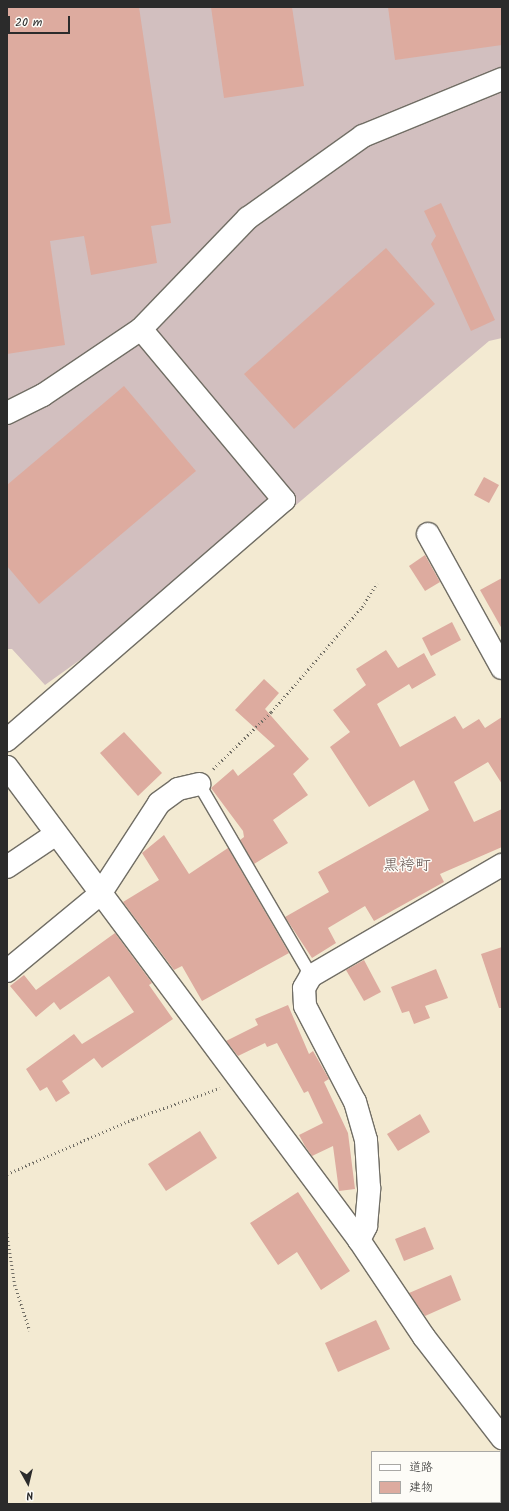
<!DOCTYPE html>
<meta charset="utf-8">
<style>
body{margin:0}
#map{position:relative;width:509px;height:1511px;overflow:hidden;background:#f3ead2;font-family:Kalam,"Klee One",sans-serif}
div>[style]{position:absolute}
.industrial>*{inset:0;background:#d2bfbf}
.building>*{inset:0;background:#ddab9f}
.path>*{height:2.5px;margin-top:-1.25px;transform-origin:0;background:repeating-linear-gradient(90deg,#716e65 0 1px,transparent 0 4px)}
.roads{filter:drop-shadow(1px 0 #716e65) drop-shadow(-1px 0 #716e65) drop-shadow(0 1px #716e65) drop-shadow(0 -1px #716e65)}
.lane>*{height:12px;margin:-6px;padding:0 6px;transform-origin:6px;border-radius:6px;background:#fff}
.street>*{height:22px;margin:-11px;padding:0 11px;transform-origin:11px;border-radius:11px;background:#fff}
.secondary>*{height:22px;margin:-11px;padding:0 11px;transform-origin:11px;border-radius:11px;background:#fff}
span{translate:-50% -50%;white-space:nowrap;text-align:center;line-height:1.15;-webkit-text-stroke:3px #fdfcf7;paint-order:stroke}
.quarter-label{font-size:16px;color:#695854}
.frame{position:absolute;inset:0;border:8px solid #2b2b2b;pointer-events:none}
.legend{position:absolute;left:371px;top:1451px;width:130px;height:52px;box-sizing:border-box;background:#fdfcf7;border:1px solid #a9a8a5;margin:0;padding:5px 7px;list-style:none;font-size:12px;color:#2b2b2b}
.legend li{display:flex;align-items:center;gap:8px;height:20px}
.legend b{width:20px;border:1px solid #a9a8a5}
.north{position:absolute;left:8px;top:1463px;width:40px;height:40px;-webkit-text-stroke:3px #fdfcf7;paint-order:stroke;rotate:172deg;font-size:11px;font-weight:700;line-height:16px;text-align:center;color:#2b2b2b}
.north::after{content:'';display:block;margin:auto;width:14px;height:18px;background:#2b2b2b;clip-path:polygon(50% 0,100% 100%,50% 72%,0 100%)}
.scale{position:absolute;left:8px;top:16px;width:62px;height:18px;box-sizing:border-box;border:2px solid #2b2b2b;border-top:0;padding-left:5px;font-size:12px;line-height:14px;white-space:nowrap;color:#2b2b2b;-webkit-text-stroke:3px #fdfcf7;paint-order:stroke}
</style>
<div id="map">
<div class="industrial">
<div style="clip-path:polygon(7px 7px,502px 7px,502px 338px,489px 341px,296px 505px,45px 685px,12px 649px,7px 649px)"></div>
</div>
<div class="building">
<div style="clip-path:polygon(7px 7px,139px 7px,171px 223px,151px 226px,157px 263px,91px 275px,84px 236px,50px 241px,65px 345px,7px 354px)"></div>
<div style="clip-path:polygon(211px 7px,292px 7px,304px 86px,224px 98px)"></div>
<div style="clip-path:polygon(388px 7px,502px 7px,502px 45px,395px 60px)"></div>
<div style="clip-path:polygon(441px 203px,495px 320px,471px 331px,431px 244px,436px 236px,424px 211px)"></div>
<div style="clip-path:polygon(386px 248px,435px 304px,294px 429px,244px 374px)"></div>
<div style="clip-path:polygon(124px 386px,196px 471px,39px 604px,7px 566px,7px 485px)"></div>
<div style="clip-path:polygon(484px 477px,499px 485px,489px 503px,474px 495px)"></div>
<div style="clip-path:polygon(425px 555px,440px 582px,425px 591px,409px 566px)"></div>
<div style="clip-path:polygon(502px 578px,502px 629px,480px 590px)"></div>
<div style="clip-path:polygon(452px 622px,461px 640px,431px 656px,422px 638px)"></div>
<div style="clip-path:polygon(386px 650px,398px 668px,424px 653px,436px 675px,412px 689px,409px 684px,377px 704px,400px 747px,455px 716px,463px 729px,479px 719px,485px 728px,502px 717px,502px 784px,488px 762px,454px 782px,474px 822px,502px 809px,502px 847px,440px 874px,444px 882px,374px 921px,365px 906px,328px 928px,336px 943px,312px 958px,285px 917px,329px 892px,318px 872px,429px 810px,414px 780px,369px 807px,330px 747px,350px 732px,333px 710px,366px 685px,356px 669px)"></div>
<div style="clip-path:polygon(264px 679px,279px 693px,265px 709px,309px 759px,293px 774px,308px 795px,273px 820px,288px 843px,254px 864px,240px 840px,244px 837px,243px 831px,211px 788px,233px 769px,238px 776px,275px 746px,235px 710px)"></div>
<div style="clip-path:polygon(124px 732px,162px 773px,138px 796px,100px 753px)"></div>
<div style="clip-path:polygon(164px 835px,189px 874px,228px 848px,289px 953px,202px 1001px,182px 966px,174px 970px,123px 902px,159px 880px,142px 853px)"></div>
<div style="clip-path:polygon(115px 933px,152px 983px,149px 985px,173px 1019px,102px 1068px,94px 1058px,62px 1081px,70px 1093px,56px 1102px,47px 1087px,40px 1091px,26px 1069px,74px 1034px,82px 1044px,134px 1012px,109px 976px,60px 1010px,54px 1002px,36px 1017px,10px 986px,24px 975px,36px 990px)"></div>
<div style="clip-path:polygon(502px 947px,502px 1008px,499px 1008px,481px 954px)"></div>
<div style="clip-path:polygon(364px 960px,381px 992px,364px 1001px,346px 970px)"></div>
<div style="clip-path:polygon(436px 969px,448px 998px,425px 1006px,430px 1018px,414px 1024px,409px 1011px,402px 1013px,391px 987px)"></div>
<div style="clip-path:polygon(288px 1005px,309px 1054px,313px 1051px,329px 1079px,324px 1082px,348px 1133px,355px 1189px,339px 1191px,333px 1146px,312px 1156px,305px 1146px,299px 1135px,323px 1123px,308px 1091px,304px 1093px,277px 1043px,267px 1047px,265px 1043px,238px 1056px,226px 1041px,258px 1025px,255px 1019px)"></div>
<div style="clip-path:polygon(420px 1114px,430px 1132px,398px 1151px,387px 1134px)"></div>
<div style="clip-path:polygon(200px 1131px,217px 1158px,166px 1191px,148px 1164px)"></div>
<div style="clip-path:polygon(298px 1192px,350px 1271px,321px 1290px,297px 1252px,278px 1265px,250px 1223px)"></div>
<div style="clip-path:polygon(425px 1227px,434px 1249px,404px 1261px,395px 1239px)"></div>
<div style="clip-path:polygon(451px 1275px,461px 1300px,425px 1316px,409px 1293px)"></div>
<div style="clip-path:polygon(376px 1320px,390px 1349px,338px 1372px,325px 1343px)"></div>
</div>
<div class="path">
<div style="left:213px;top:769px;width:81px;rotate:-44.5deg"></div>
<div style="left:271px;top:712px;width:139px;rotate:-49.1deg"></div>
<div style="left:362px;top:607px;width:28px;rotate:-58deg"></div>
<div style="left:7px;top:1174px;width:137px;rotate:-23.6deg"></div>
<div style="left:133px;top:1119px;width:92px;rotate:-19.6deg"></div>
<div style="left:7px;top:1233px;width:53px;rotate:81.3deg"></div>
<div style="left:15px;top:1285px;width:48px;rotate:71.9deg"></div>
</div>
<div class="roads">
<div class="lane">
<div style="left:199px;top:784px;width:222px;rotate:59.7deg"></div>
</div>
<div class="street">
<div style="left:141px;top:329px;width:154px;rotate:-46.1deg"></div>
<div style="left:248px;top:218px;width:141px;rotate:-35.5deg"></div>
<div style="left:363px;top:136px;width:150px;rotate:-22.3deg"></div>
<div style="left:7px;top:413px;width:40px;rotate:-26.6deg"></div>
<div style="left:43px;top:395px;width:118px;rotate:-34deg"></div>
<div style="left:141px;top:329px;width:223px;rotate:50.1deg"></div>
<div style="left:284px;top:500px;width:367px;rotate:139.1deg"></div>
<div style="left:428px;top:534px;width:153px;rotate:61.1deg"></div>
<div style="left:7px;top:767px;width:590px;rotate:53.34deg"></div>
<div style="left:359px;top:1240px;width:117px;rotate:56.2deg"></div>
<div style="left:424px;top:1337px;width:128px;rotate:52.3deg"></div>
<div style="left:7px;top:867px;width:59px;rotate:-34deg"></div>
<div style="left:7px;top:971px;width:121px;rotate:-39.6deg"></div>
<div style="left:100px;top:894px;width:108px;rotate:-57deg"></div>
<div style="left:159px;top:803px;width:24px;rotate:-36deg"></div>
<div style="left:178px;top:789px;width:22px;rotate:-13deg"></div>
<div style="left:500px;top:1485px;width:2px;rotate:-27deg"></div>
<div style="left:476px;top:1504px;width:3px;rotate:-45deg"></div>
</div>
<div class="secondary">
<div style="left:359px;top:1240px;width:16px;rotate:-63deg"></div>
<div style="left:366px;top:1226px;width:38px;rotate:-85deg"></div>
<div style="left:369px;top:1188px;width:48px;rotate:-93.6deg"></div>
<div style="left:366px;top:1140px;width:40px;rotate:-106deg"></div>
<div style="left:355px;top:1102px;width:108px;rotate:-117.5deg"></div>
<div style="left:305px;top:1006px;width:18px;rotate:-93deg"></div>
<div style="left:304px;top:988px;width:14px;rotate:-60deg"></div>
<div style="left:311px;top:976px;width:221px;rotate:-30.2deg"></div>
</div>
</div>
<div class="quarter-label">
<span style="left:407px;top:866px">黒袴町</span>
</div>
<div class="frame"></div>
<ul class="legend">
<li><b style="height:5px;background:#fff"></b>道路</li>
<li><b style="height:11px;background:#ddab9f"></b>建物</li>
</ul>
<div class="north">N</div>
<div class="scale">20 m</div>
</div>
